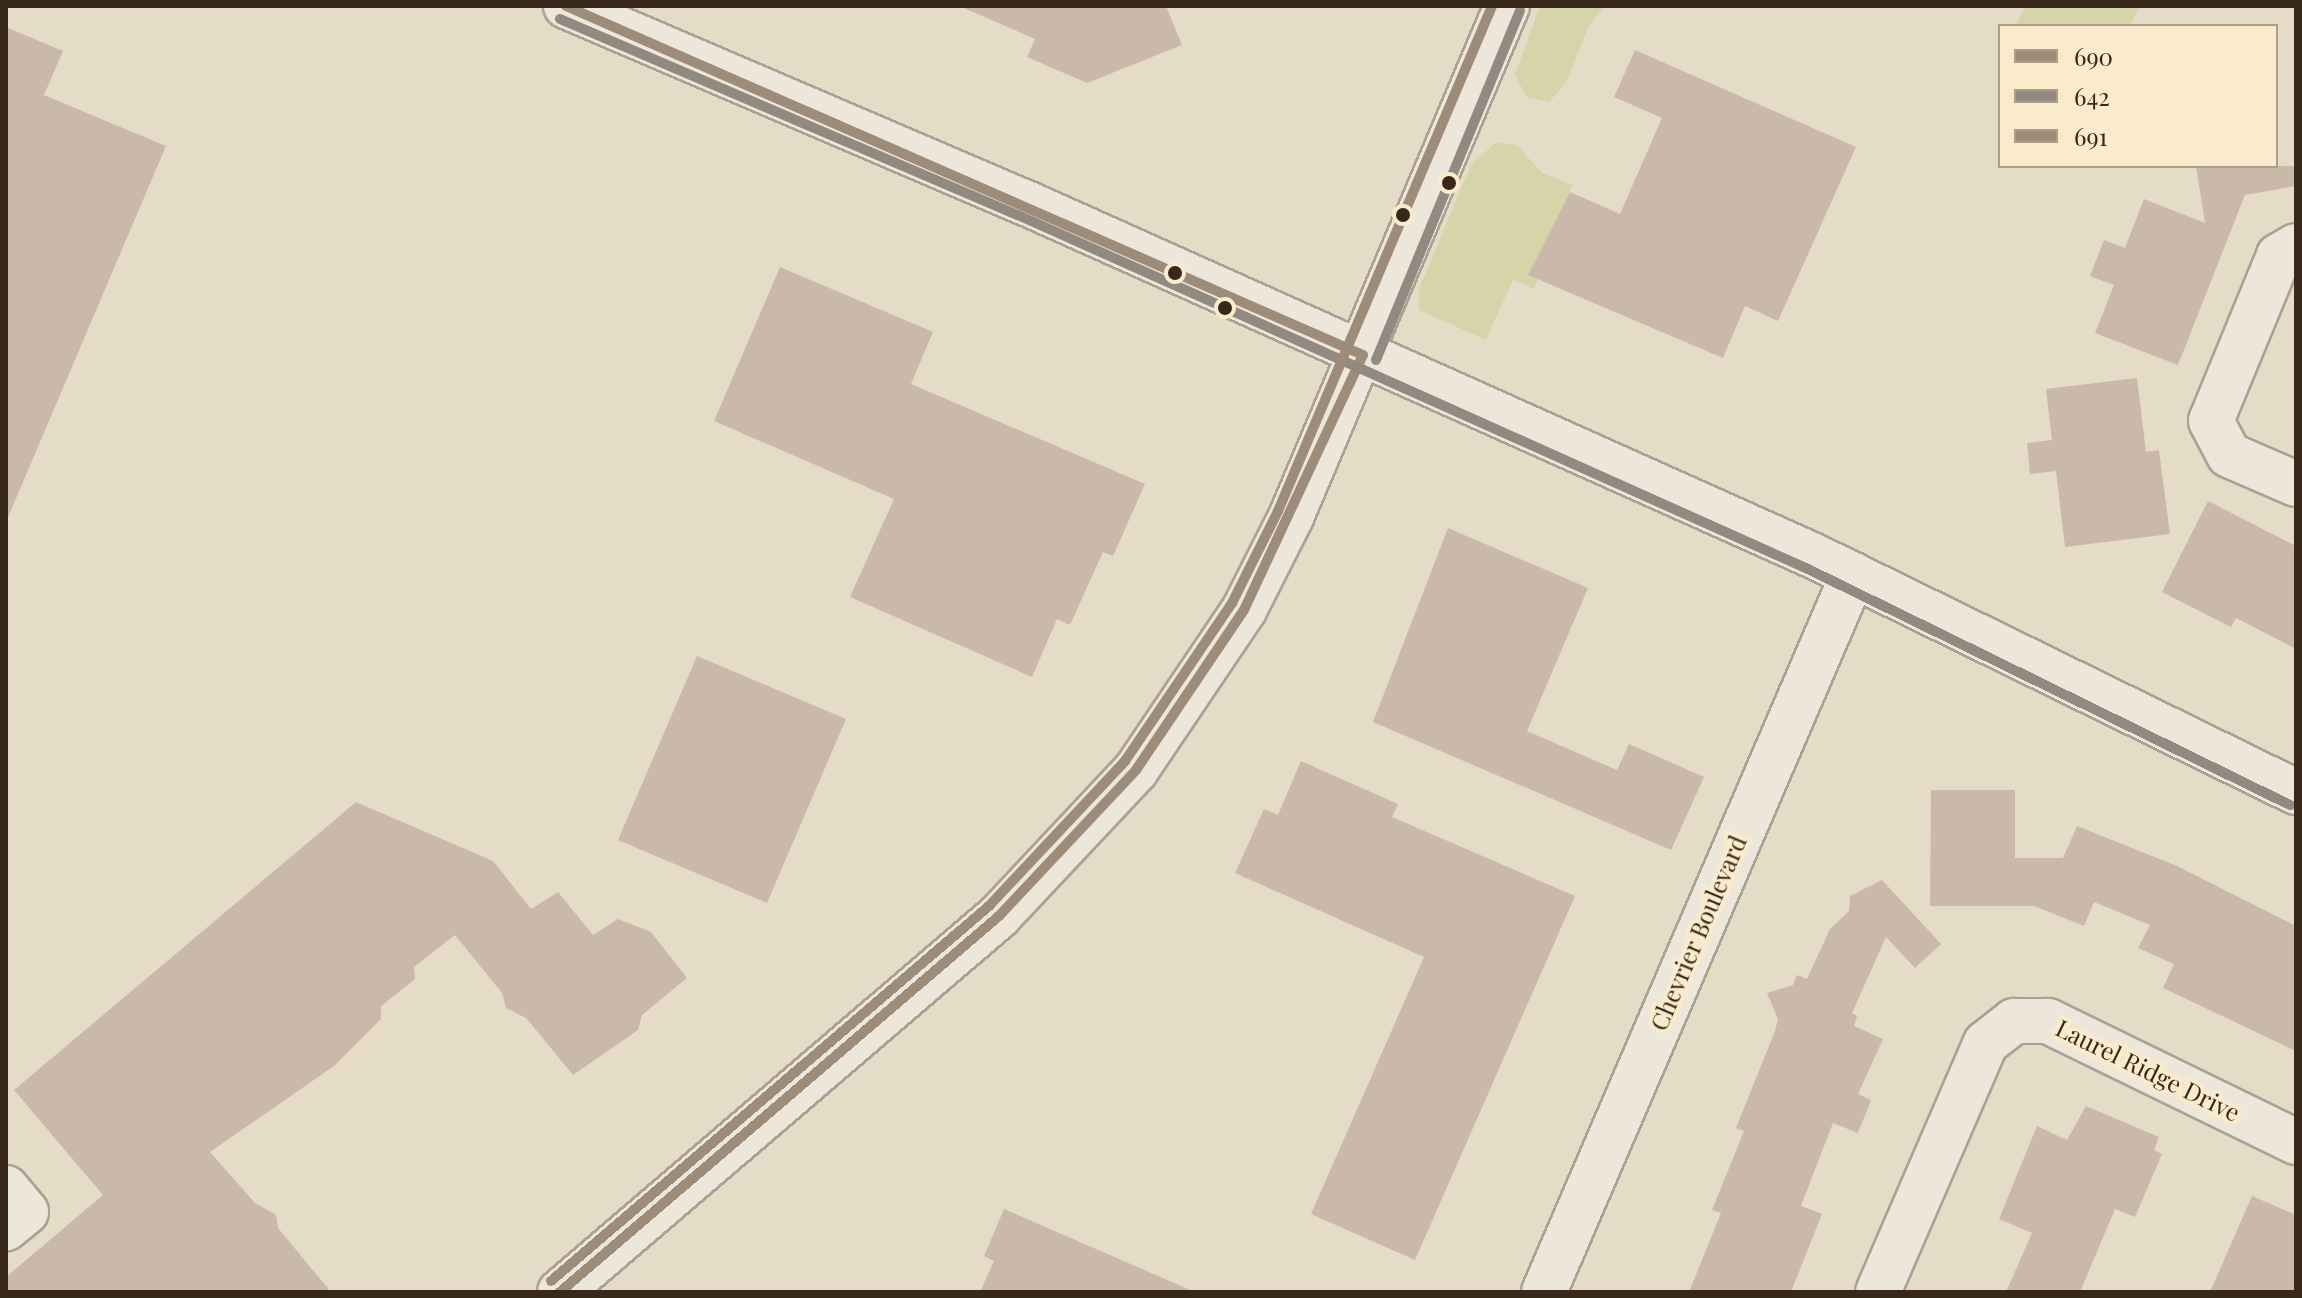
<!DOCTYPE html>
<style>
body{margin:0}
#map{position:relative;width:2302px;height:1298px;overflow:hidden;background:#e5dcc8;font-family:"Playfair Display",serif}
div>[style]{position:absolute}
.green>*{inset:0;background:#d6d5a9}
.building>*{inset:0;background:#cab9a8}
.roads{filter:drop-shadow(2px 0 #aaa192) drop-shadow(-2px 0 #aaa192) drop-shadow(0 2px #aaa192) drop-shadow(0 -2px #aaa192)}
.minor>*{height:44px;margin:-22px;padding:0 22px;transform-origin:22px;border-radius:22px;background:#ece6db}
.bus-1>*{height:10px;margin:-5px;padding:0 5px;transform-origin:5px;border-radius:5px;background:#9c8c79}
.bus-2>*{height:10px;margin:-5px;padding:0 5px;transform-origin:5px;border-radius:5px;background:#928981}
.bus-3>*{height:10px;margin:-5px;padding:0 5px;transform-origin:5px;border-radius:5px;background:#9c8c79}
.dots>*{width:22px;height:22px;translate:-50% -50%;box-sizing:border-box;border:4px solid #f9ebcc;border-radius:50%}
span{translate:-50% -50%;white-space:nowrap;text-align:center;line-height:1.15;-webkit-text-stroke:8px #f9ebcc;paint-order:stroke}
.street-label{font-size:24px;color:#38281a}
.frame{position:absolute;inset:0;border:8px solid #38281a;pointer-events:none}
.legend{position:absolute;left:1998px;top:24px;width:280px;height:144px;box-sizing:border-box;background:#f9ebcc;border:2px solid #ac9d85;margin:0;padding:10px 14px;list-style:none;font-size:24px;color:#38281a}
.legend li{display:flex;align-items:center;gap:16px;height:40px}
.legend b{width:40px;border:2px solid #ac9d85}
</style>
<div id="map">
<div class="green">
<div style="clip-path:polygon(1540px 6px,1606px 6px,1589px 25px,1566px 83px,1549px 102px,1526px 97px,1515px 74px)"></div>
<div style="clip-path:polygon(2025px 6px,2139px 6px,2130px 26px,2016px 26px)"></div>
<div style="clip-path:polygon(1496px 142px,1517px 145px,1542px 173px,1573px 185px,1529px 274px,1538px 279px,1534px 289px,1513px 280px,1486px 340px,1419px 310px,1419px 289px,1471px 165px)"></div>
</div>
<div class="building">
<div style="clip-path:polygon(959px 6px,1166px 6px,1182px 45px,1087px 83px,1027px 57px,1035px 39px)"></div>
<div style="clip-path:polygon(6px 27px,63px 51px,44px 95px,166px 146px,6px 522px)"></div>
<div style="clip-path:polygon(1635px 50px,1856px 147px,1778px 321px,1745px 306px,1723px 358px,1528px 275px,1570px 192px,1620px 214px,1662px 118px,1614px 97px)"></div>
<div style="clip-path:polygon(2196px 166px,2296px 166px,2296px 186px,2245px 195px,2178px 365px,2095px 333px,2114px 285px,2090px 276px,2104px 240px,2125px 248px,2144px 199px,2205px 223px)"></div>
<div style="clip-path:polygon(780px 267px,933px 332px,911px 384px,1145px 484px,1113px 556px,1103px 552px,1070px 625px,1057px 619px,1032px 677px,850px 597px,894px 499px,714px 421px)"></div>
<div style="clip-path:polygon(2137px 378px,2146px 452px,2159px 450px,2170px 534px,2065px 547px,2056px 471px,2030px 474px,2027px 443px,2052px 440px,2046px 389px)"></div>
<div style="clip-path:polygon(2208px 501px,2296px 546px,2296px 649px,2236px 618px,2231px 627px,2162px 592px)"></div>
<div style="clip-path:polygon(1448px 528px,1588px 588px,1527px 731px,1617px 770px,1629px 744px,1704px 777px,1671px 850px,1373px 722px)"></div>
<div style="clip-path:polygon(697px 656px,846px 719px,767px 903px,618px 840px)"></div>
<div style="clip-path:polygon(1301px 761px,1398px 804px,1392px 817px,1575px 896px,1415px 1260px,1311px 1214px,1424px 957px,1235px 873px,1264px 809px,1278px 815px)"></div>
<div style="clip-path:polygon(1931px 790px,2015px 790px,2015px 858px,2063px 858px,2077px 826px,2177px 866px,2296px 926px,2296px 1051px,2163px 988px,2174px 964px,2138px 948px,2150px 925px,2094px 902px,2084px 926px,2034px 906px,1930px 906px)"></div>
<div style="clip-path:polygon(356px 802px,493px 861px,531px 909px,558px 892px,593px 935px,618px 919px,651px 932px,687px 978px,642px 1015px,638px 1030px,573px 1075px,526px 1018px,506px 1008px,502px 993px,455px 935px,414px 967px,415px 979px,381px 1006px,381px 1019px,334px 1066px,210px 1152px,255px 1203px,276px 1215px,278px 1228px,331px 1292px,6px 1292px,6px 1277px,103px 1195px,14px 1090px)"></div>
<div style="clip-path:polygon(1882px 880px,1941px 944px,1915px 968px,1886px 937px,1852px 1013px,1857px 1016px,1854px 1026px,1883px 1039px,1858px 1094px,1871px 1100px,1858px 1133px,1833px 1123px,1801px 1206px,1822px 1214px,1791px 1292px,1689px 1292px,1721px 1213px,1712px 1210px,1744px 1131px,1736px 1128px,1775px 1031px,1778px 1019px,1767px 993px,1793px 985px,1797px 975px,1807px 979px,1830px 929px,1849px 911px,1850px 896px)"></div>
<div style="clip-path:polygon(2086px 1106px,2159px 1137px,2154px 1150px,2162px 1154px,2135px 1217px,2115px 1209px,2080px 1292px,2006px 1292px,2032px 1233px,1999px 1219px,2037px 1126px,2067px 1140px)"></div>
<div style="clip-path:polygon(2252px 1196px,2296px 1215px,2296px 1292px,2210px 1292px)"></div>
<div style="clip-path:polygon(1004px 1209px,1195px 1292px,980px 1292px,994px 1261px,984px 1256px)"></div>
</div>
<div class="roads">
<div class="minor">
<div style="left:566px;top:6px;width:498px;rotate:23.2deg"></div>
<div style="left:1024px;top:202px;width:866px;rotate:24.14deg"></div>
<div style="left:1814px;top:556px;width:537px;rotate:26.09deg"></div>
<div style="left:2296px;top:246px;width:20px;rotate:150deg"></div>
<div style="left:2279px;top:256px;width:178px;rotate:112.4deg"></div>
<div style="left:2211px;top:421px;width:38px;rotate:62deg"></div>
<div style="left:2229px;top:455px;width:73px;rotate:23.4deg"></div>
<div style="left:6px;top:1188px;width:31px;rotate:50deg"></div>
<div style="left:26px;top:1212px;width:26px;rotate:141deg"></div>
<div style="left:560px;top:1292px;width:578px;rotate:-40.58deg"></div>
<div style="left:999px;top:916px;width:200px;rotate:-46.8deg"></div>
<div style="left:1136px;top:770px;width:193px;rotate:-56deg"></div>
<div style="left:1244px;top:610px;width:104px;rotate:-63.2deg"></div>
<div style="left:1291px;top:517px;width:555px;rotate:-67.09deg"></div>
<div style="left:1544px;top:1292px;width:781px;rotate:-66.69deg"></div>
<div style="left:1878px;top:1292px;width:271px;rotate:-66.6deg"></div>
<div style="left:1986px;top:1043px;width:36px;rotate:-38deg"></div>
<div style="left:2014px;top:1021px;width:34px"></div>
<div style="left:2048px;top:1021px;width:276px;rotate:26deg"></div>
</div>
</div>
<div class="bus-1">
<div style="left:566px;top:6px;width:870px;rotate:23.65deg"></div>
<div style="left:560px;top:1292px;width:578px;rotate:-40.58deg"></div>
<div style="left:999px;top:916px;width:200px;rotate:-46.8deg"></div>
<div style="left:1136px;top:770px;width:193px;rotate:-56deg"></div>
<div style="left:1244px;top:610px;width:281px;rotate:-65deg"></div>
</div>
<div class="bus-2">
<div style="left:560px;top:19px;width:498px;rotate:23.2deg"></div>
<div style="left:1018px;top:215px;width:866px;rotate:24.14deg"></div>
<div style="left:1808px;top:569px;width:537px;rotate:26.09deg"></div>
<div style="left:1376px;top:360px;width:378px;rotate:-67.6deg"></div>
</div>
<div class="bus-3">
<div style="left:551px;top:1281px;width:577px;rotate:-40.57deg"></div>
<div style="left:989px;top:906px;width:199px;rotate:-46.8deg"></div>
<div style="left:1125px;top:761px;width:191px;rotate:-55.9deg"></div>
<div style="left:1232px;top:603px;width:103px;rotate:-63.4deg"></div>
<div style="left:1278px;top:511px;width:548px;rotate:-67.03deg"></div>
</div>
<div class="dots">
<div style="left:1449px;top:183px;background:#38281a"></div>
<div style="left:1403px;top:215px;background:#38281a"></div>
<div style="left:1175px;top:273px;background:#38281a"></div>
<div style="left:1225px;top:308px;background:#38281a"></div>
</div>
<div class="street-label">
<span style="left:1698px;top:933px;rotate:-67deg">Chevrier Boulevard</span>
<span style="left:2148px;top:1070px;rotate:26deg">Laurel Ridge Drive</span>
</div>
<div class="frame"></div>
<ul class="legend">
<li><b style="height:10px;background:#9c8c79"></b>690</li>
<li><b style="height:10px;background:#928981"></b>642</li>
<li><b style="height:10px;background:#9c8c79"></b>691</li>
</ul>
</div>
